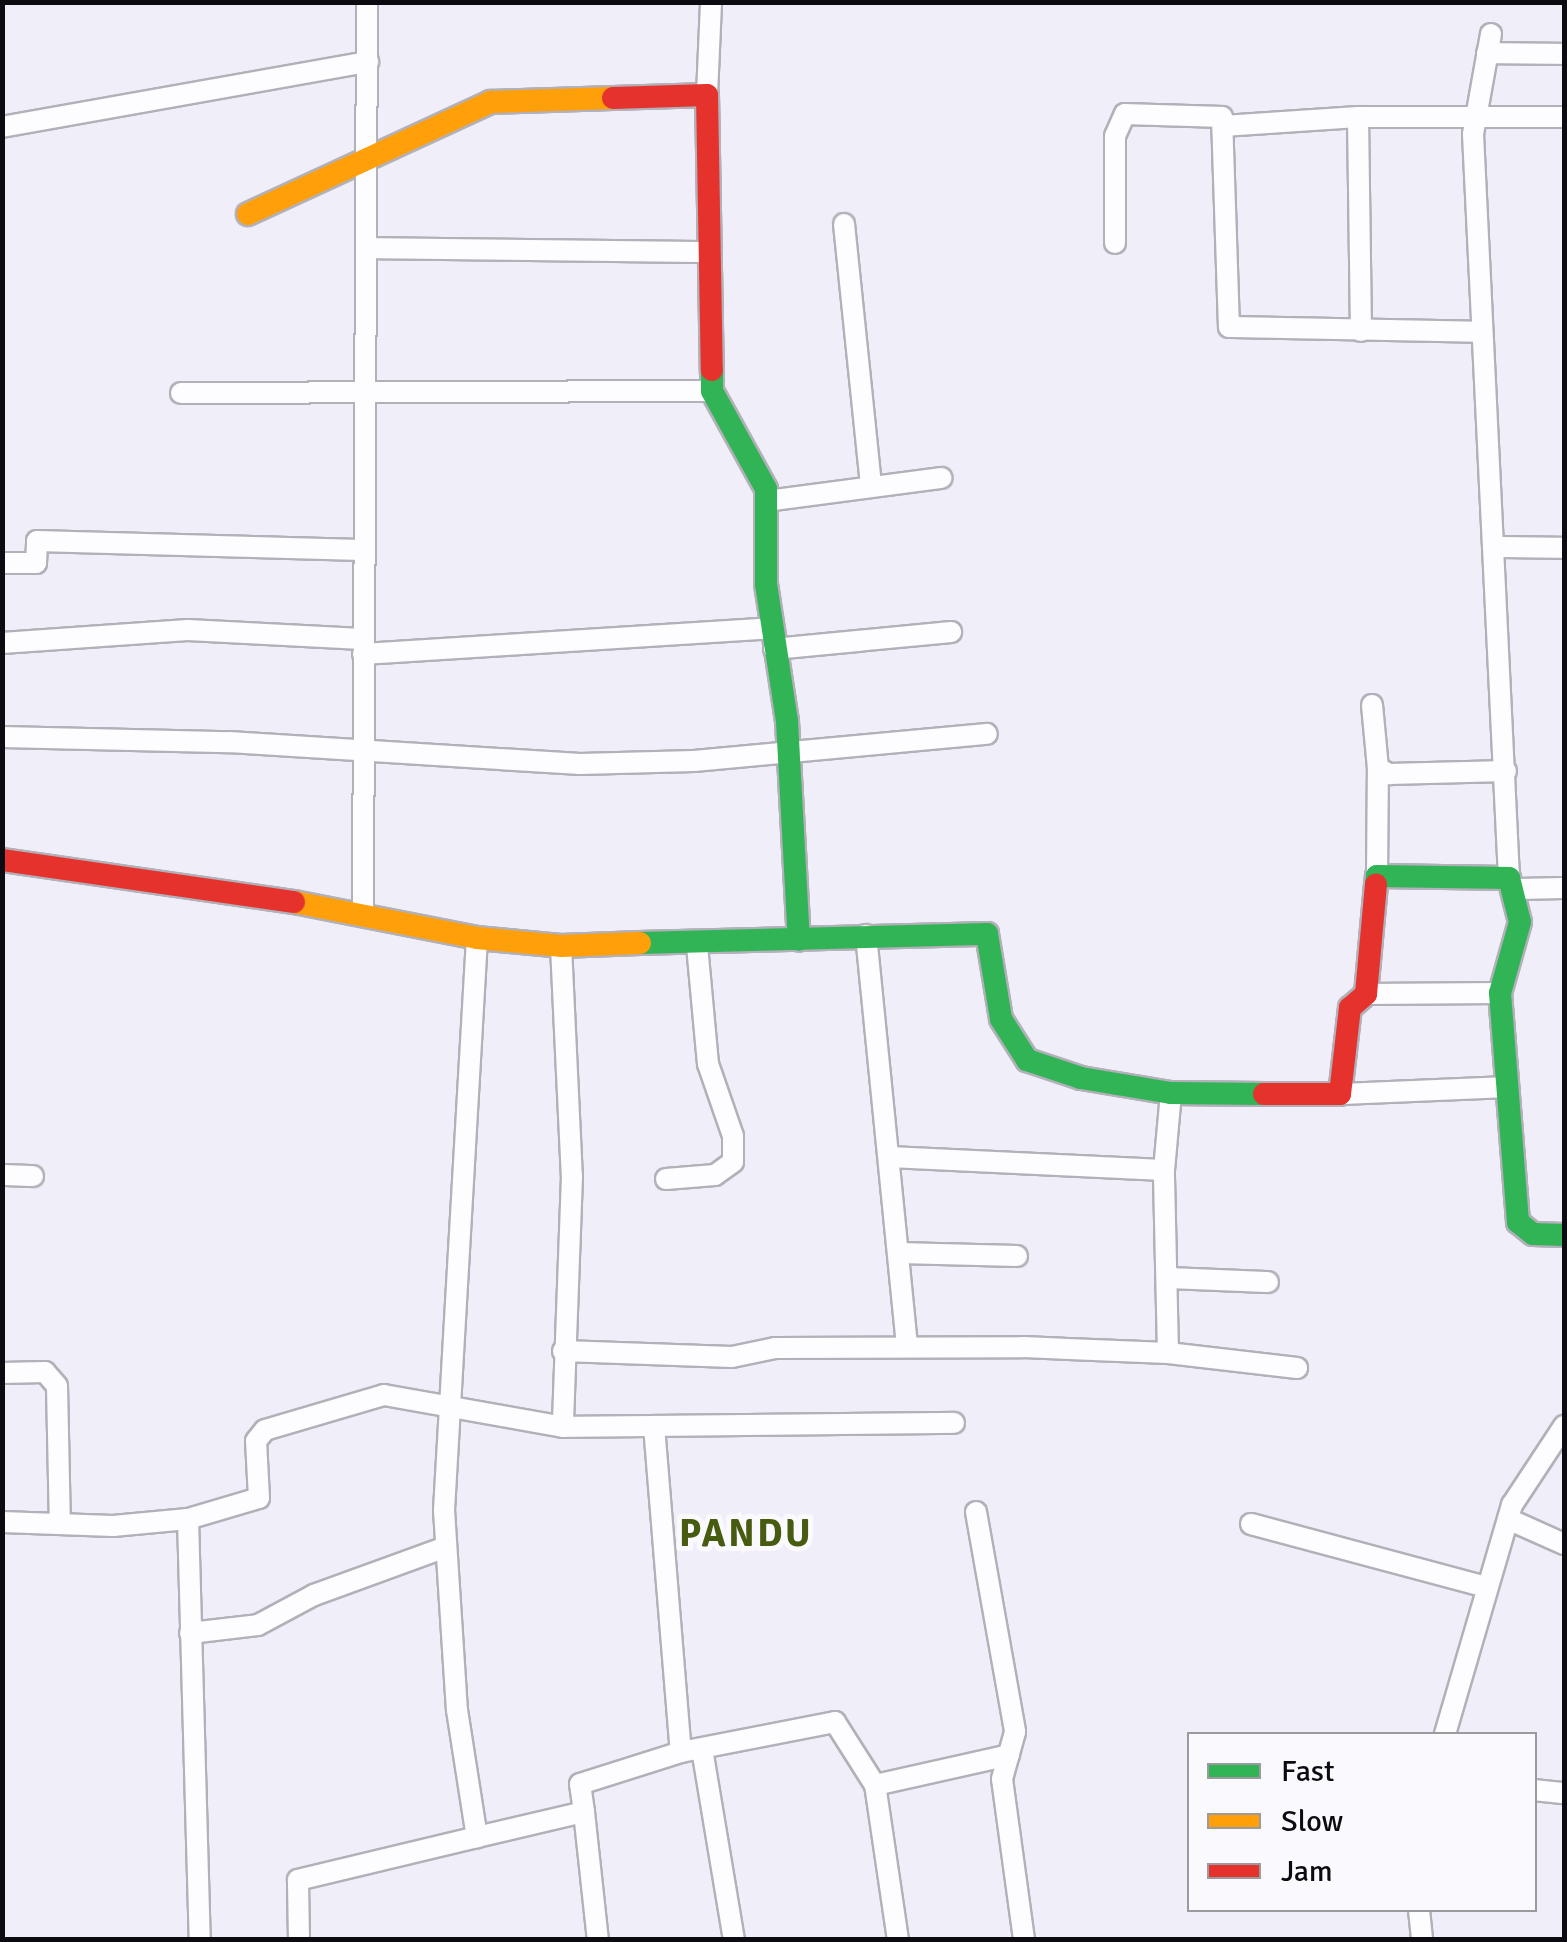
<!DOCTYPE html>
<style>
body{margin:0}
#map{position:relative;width:1567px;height:1942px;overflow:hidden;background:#f0eef8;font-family:Signika,sans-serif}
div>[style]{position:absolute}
.roads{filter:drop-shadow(2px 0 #b2b0b8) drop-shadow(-2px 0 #b2b0b8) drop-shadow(0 2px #b2b0b8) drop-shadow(0 -2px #b2b0b8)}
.street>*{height:20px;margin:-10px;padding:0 10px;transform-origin:10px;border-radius:10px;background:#fdfcfe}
.fast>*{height:22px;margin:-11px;padding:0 11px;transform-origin:11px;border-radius:11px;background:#30b455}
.slow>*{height:22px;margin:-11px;padding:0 11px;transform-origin:11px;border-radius:11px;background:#ff9f0a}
.jam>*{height:22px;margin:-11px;padding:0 11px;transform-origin:11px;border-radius:11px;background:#e5322d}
span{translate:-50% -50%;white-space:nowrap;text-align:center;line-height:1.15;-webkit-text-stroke:10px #faf9fd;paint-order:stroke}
.district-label{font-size:38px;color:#485c11;font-weight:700;letter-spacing:2.5px}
.frame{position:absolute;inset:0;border:5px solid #0c0b11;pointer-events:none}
.legend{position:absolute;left:1187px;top:1732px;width:350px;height:180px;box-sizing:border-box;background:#faf9fd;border:2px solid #9b9a9f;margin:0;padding:12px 18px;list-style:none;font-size:30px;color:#0c0b11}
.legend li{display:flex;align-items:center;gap:20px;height:50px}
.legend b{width:50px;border:2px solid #9b9a9f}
</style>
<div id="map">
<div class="roads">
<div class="street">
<div style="left:1491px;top:34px;width:102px;rotate:100.2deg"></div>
<div style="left:1473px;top:134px;width:745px;rotate:87.23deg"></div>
<div style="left:1487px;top:53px;width:77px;rotate:0.7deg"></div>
<div style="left:707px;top:95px;width:93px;rotate:-87.5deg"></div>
<div style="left:1358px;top:117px;width:214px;rotate:89.2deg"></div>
<div style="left:1223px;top:126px;width:135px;rotate:-3.8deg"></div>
<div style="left:1358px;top:117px;width:204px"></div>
<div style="left:2px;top:127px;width:372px;rotate:-10.1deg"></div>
<div style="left:844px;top:224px;width:264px;rotate:84.1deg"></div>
<div style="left:1115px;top:243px;width:107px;rotate:-90deg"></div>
<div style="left:1115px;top:136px;width:24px;rotate:-66deg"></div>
<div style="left:1125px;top:114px;width:97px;rotate:1.8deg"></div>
<div style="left:1222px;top:117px;width:210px;rotate:88.1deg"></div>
<div style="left:1229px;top:327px;width:252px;rotate:1.1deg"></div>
<div style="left:369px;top:248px;width:340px;rotate:0.7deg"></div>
<div style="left:181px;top:393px;width:531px;rotate:-0.22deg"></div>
<div style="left:766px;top:501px;width:177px;rotate:-7.5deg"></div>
<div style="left:1494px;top:547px;width:70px;rotate:0.8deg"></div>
<div style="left:2px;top:563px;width:34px"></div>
<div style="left:36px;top:563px;width:22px;rotate:-87deg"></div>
<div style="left:37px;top:541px;width:324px;rotate:1.6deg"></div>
<div style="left:2px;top:643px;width:186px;rotate:-4deg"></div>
<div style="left:188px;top:630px;width:174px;rotate:3deg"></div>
<div style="left:774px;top:649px;width:178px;rotate:-5.5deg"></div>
<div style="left:363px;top:654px;width:409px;rotate:-3.6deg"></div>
<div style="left:1372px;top:705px;width:63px;rotate:84.6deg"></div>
<div style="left:1378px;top:768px;width:13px;rotate:29deg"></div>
<div style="left:1389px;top:774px;width:117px;rotate:-1.5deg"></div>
<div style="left:2px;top:737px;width:227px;rotate:1.3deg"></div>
<div style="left:229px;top:742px;width:352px;rotate:3.6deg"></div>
<div style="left:580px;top:764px;width:114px;rotate:-1.5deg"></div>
<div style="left:694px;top:761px;width:294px;rotate:-5.3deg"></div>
<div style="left:1377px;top:876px;width:108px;rotate:-89.5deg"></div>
<div style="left:1517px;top:889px;width:47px;rotate:-1.2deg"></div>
<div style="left:363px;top:913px;width:911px;rotate:-89.75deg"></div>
<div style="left:866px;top:935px;width:413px;rotate:84.3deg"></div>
<div style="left:477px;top:938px;width:573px;rotate:93.3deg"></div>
<div style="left:444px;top:1510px;width:200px;rotate:86.3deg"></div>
<div style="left:457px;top:1710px;width:129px;rotate:81.1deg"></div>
<div style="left:477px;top:1837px;width:110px;rotate:-13.2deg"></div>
<div style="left:584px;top:1812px;width:129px;rotate:83.8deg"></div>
<div style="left:561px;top:946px;width:230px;rotate:87.3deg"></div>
<div style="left:572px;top:1176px;width:251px;rotate:92.1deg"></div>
<div style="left:1366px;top:994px;width:134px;rotate:-0.4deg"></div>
<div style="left:1340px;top:1094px;width:164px;rotate:-2.4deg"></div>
<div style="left:889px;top:1157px;width:275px;rotate:2.7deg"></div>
<div style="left:2px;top:1175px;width:31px;rotate:2deg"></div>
<div style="left:666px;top:1179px;width:49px;rotate:-4.7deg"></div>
<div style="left:715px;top:1175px;width:22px;rotate:-36deg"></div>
<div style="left:733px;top:1162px;width:26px;rotate:-90deg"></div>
<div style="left:733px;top:1136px;width:76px;rotate:-109.1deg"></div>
<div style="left:708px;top:1064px;width:120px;rotate:-95.3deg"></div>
<div style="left:899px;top:1253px;width:118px;rotate:1.5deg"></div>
<div style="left:1167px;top:1278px;width:101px;rotate:2.3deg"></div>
<div style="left:563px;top:1351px;width:169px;rotate:2deg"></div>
<div style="left:732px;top:1357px;width:44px;rotate:-11.8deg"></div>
<div style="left:775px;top:1348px;width:248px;rotate:-0.2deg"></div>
<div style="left:1023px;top:1347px;width:145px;rotate:2.4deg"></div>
<div style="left:1168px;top:1353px;width:130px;rotate:6.6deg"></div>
<div style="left:1168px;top:1353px;width:183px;rotate:-91.3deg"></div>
<div style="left:1164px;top:1170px;width:77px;rotate:-84.8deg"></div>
<div style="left:2px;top:1373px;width:43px;rotate:-1.3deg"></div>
<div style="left:45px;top:1372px;width:18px;rotate:49deg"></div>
<div style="left:57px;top:1386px;width:138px;rotate:88.8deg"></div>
<div style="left:654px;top:1426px;width:327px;rotate:85.3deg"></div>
<div style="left:976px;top:1512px;width:223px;rotate:79.9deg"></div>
<div style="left:1015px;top:1732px;width:49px;rotate:105.5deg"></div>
<div style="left:1002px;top:1779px;width:162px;rotate:82.2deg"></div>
<div style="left:188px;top:1519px;width:421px;rotate:88.4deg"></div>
<div style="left:1508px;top:1519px;width:61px;rotate:24.1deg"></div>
<div style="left:2px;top:1522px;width:111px;rotate:2.1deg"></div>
<div style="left:113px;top:1526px;width:75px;rotate:-5.3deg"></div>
<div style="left:188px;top:1519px;width:74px;rotate:-16.5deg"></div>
<div style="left:259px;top:1498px;width:57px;rotate:-93deg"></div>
<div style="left:256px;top:1441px;width:14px;rotate:-51deg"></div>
<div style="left:265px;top:1430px;width:124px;rotate:-16.4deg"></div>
<div style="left:384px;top:1395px;width:182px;rotate:10.1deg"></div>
<div style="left:563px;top:1427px;width:391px;rotate:-0.6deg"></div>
<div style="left:1251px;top:1524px;width:243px;rotate:15deg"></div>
<div style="left:190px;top:1633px;width:68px;rotate:-6.7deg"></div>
<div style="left:258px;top:1625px;width:64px;rotate:-28.2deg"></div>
<div style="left:314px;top:1595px;width:140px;rotate:-20deg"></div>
<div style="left:1445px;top:1734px;width:239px;rotate:-73.7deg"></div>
<div style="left:1512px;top:1505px;width:95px;rotate:-56.6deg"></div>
<div style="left:702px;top:1749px;width:194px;rotate:80.5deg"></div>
<div style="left:1534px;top:1790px;width:30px;rotate:6deg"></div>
<div style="left:584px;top:1812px;width:28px;rotate:-98deg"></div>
<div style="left:580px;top:1784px;width:106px;rotate:-17.6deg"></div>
<div style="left:681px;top:1752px;width:157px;rotate:-11deg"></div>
<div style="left:835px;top:1722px;width:75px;rotate:57.6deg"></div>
<div style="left:1419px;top:1910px;width:30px;rotate:84deg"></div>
<div style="left:299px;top:1940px;width:60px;rotate:-91deg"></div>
<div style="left:298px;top:1880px;width:184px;rotate:-13.5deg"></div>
<div style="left:898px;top:1940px;width:157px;rotate:-98.4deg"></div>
<div style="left:875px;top:1785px;width:137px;rotate:-12.6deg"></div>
</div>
<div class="fast">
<div style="left:712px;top:370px;width:21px;rotate:90deg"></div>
<div style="left:712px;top:391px;width:112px;rotate:61.1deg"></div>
<div style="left:766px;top:489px;width:95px;rotate:90deg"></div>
<div style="left:766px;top:584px;width:139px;rotate:81.3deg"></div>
<div style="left:787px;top:721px;width:219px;rotate:86.9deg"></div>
<div style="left:1376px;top:884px;width:8px;rotate:-83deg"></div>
<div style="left:1377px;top:876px;width:132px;rotate:0.9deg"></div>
<div style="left:1509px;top:878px;width:45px;rotate:76deg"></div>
<div style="left:1520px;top:922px;width:74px;rotate:105.7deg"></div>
<div style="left:1500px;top:993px;width:230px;rotate:85.5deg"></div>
<div style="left:1518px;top:1222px;width:19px;rotate:39deg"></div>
<div style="left:1533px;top:1234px;width:31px;rotate:2deg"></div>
<div style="left:640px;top:943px;width:347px;rotate:-1.5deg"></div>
<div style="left:987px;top:934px;width:86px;rotate:80.6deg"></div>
<div style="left:1001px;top:1019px;width:49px;rotate:57.6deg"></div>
<div style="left:1027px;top:1060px;width:57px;rotate:18.4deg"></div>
<div style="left:1081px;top:1078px;width:91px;rotate:9.5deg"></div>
<div style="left:1171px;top:1093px;width:93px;rotate:0.6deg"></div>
</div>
<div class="slow">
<div style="left:248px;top:214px;width:267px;rotate:-24.8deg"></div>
<div style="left:490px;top:102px;width:123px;rotate:-1.9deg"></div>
<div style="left:294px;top:902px;width:187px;rotate:11.1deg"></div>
<div style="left:477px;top:938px;width:84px;rotate:5.4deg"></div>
<div style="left:561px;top:946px;width:79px;rotate:-2.2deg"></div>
</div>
<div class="jam">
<div style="left:613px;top:98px;width:94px;rotate:-1.8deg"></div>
<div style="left:707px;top:95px;width:275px;rotate:89deg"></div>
<div style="left:2px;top:860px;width:295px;rotate:8.2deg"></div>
<div style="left:1264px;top:1094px;width:76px"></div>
<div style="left:1340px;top:1094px;width:87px;rotate:-83.4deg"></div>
<div style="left:1350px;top:1008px;width:21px;rotate:-41deg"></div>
<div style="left:1366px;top:994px;width:110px;rotate:-84.8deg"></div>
</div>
</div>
<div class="district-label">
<span style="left:746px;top:1534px">PANDU</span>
</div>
<div class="frame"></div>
<ul class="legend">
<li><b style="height:12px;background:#30b455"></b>Fast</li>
<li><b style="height:12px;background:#ff9f0a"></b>Slow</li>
<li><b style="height:12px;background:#e5322d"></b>Jam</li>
</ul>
</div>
